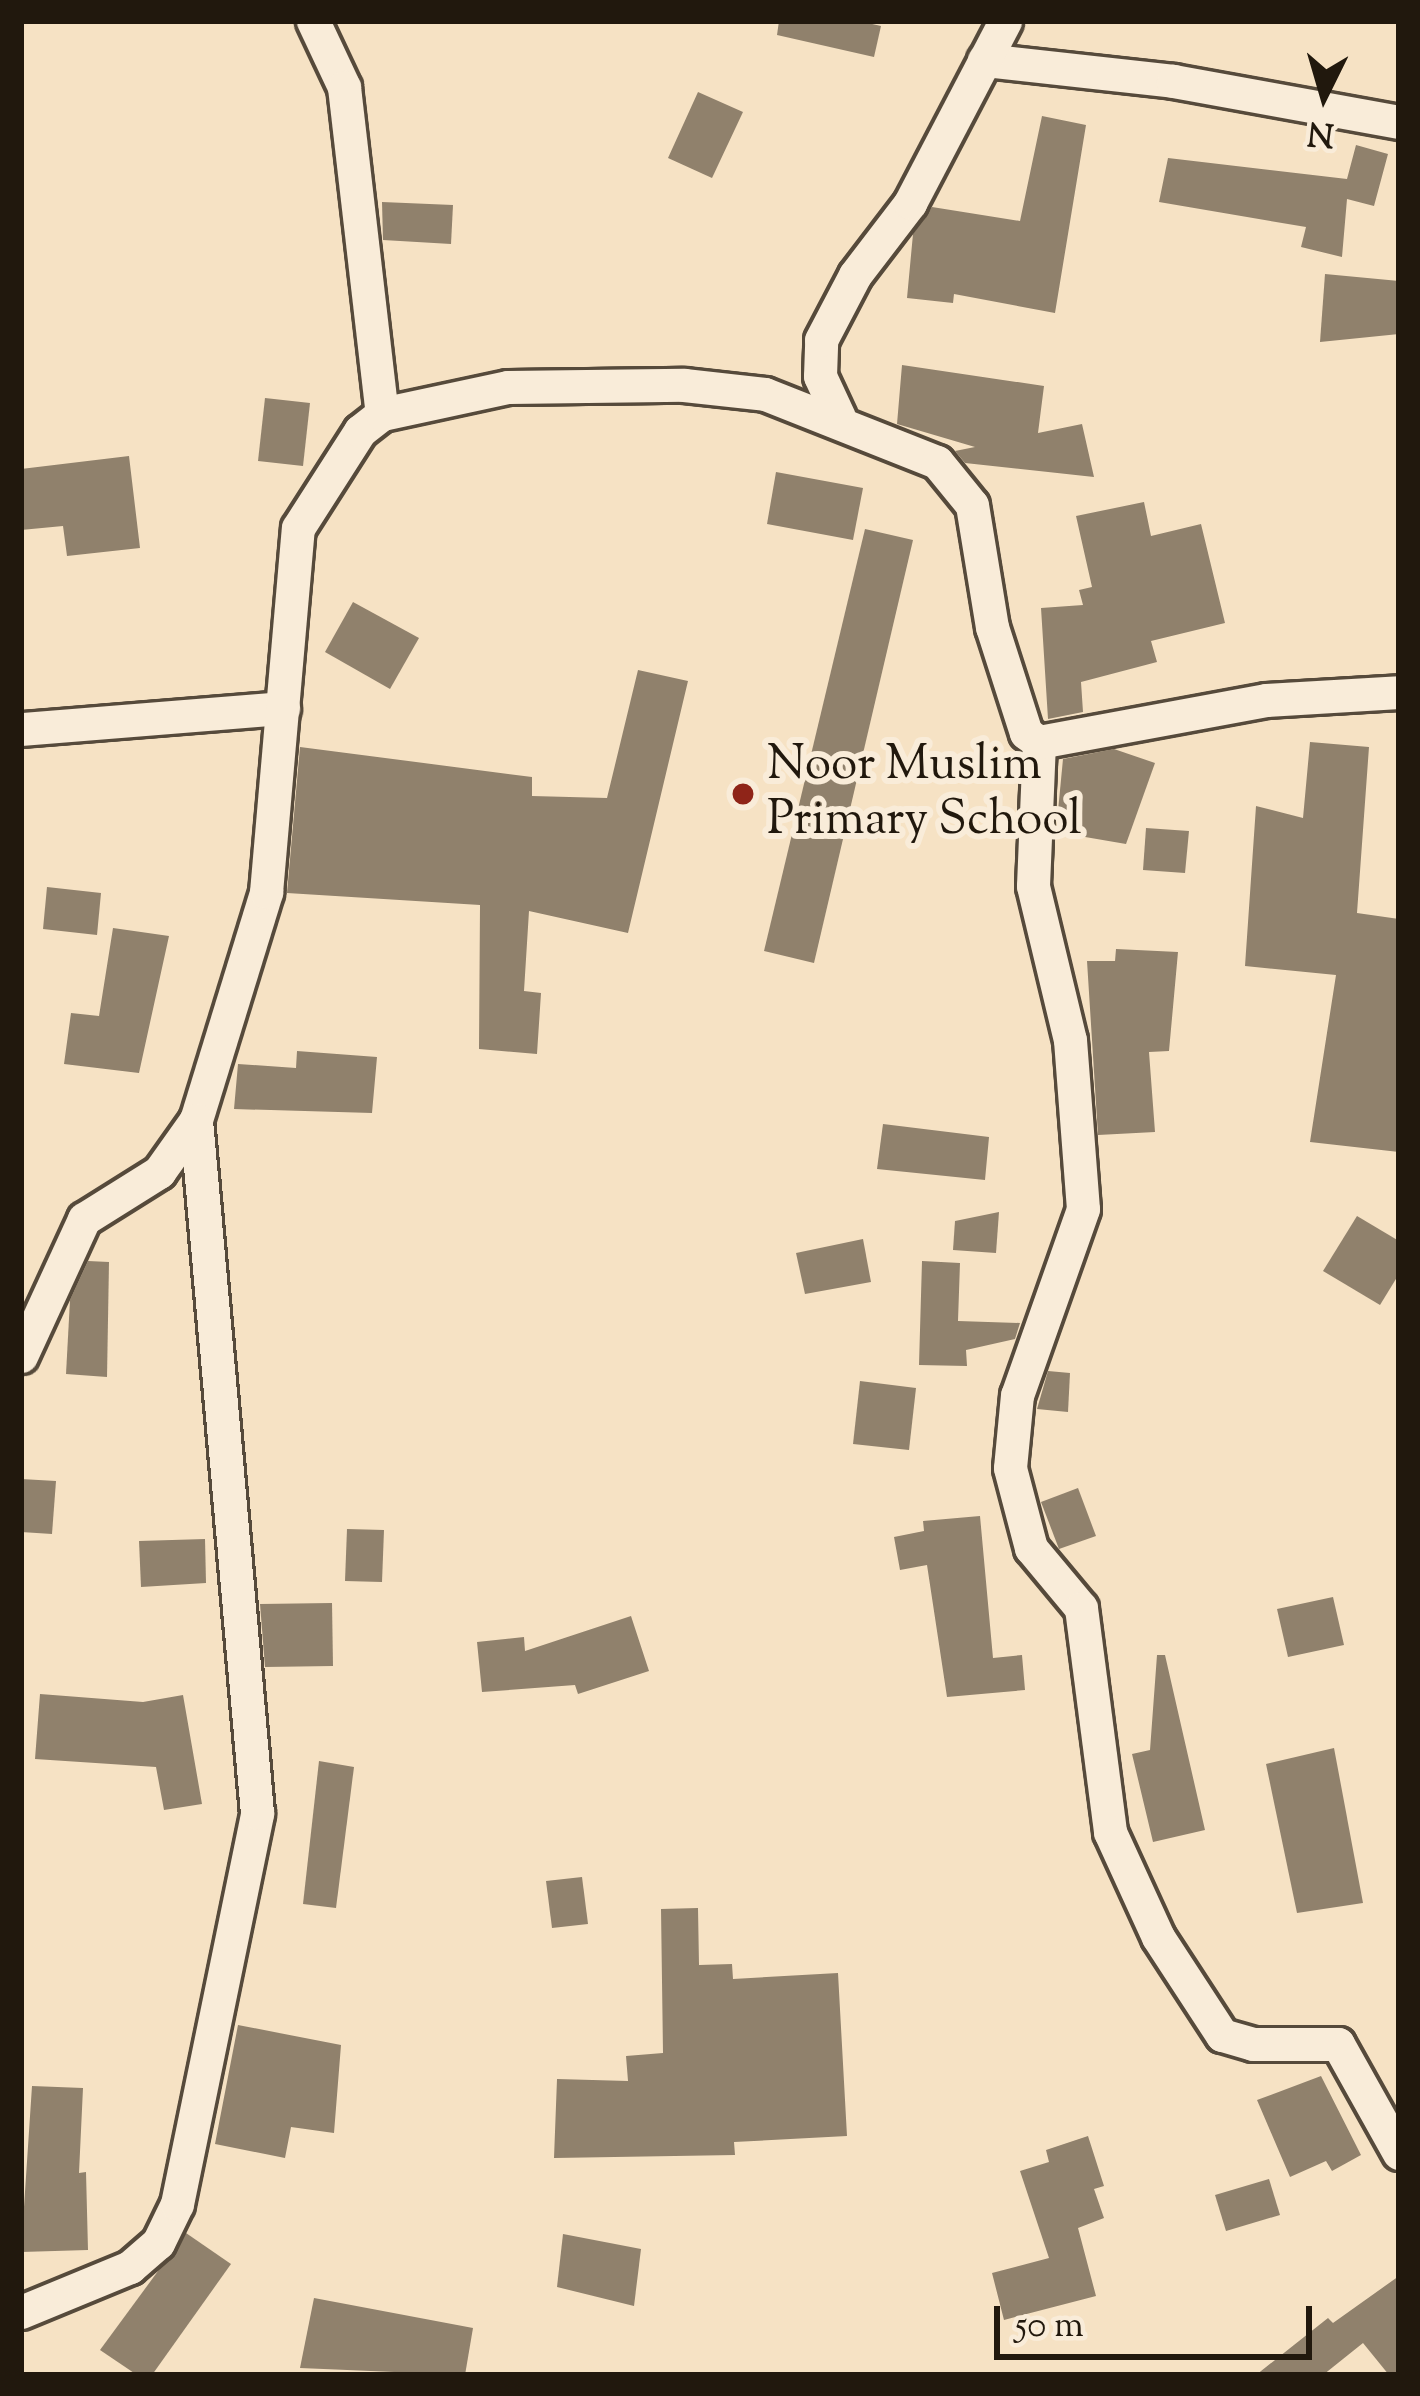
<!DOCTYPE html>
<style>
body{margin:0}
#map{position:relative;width:1420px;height:2396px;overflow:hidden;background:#f6e2c4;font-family:"Sorts Mill Goudy",serif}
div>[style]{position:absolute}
.building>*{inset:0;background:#90816c}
.roads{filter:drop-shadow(3px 0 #564a3b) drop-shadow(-3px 0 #564a3b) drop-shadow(0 3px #564a3b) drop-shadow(0 -3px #564a3b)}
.street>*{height:33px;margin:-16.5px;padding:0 16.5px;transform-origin:16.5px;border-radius:16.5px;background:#f9ecd9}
.dots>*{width:33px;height:33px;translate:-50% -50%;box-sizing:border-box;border:6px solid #f9ecd9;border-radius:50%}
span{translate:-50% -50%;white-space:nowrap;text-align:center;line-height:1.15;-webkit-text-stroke:12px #f9ecd9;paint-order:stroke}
.poi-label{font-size:48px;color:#21180d}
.left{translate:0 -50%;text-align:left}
.frame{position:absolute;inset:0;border:24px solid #21180d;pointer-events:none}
.north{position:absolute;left:1264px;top:36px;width:120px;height:120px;-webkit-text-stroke:9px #f9ecd9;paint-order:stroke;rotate:185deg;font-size:33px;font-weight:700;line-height:48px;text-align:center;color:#21180d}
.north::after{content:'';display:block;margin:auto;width:42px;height:54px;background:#21180d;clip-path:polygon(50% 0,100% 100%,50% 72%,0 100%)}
.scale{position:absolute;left:994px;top:2306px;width:318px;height:54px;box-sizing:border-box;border:6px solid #21180d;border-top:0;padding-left:15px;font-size:36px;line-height:42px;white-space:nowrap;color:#21180d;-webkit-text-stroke:9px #f9ecd9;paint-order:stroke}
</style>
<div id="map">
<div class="building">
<div style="clip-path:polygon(779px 21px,859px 21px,881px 26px,874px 57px,777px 35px)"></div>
<div style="clip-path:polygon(698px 92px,743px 112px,712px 178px,668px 158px)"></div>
<div style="clip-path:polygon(1042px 116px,1086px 125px,1055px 313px,954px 294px,953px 303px,907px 298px,913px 234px,932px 207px,1020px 221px)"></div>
<div style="clip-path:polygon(1356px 145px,1388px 154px,1374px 206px,1347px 199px,1342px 257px,1301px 247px,1306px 227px,1159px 202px,1168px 158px,1347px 179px)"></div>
<div style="clip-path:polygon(382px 202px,453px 205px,451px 244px,383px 240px)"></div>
<div style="clip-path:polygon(1325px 274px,1399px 281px,1399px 334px,1320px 342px)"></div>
<div style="clip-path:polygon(902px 365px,1044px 386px,1038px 433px,1082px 424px,1094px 477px,965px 463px,955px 451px,975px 447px,897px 424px)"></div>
<div style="clip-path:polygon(265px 398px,310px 403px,303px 466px,258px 461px)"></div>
<div style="clip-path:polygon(129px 456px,140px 548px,67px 556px,63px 526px,21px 530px,21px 469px)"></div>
<div style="clip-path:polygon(776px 472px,863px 488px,853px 540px,767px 524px)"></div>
<div style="clip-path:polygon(1144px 502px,1151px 536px,1201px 524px,1225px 623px,1151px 641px,1157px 662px,1081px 682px,1083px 712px,1048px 719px,1041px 608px,1083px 605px,1079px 590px,1092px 587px,1076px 516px)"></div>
<div style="clip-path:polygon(865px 529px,913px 540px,814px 963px,764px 951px)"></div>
<div style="clip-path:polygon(353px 602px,419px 638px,390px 689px,325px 652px)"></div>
<div style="clip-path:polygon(638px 670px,688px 681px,628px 933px,529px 911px,524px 991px,541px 993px,537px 1054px,479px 1049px,480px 905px,287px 893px,300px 747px,532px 777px,532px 796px,607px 798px)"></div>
<div style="clip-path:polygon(1310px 742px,1369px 747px,1357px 913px,1399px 919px,1399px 1152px,1310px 1142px,1336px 975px,1245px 966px,1256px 806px,1303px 818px)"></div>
<div style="clip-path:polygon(1114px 749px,1155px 763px,1126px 844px,1056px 832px,1063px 759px)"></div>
<div style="clip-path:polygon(1146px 828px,1189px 831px,1185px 873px,1143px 870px)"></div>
<div style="clip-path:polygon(47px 887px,101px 893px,97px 935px,43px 929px)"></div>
<div style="clip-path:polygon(113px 928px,169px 936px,139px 1073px,64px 1064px,71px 1013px,99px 1016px)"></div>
<div style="clip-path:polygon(1116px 949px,1178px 952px,1169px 1051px,1149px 1052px,1155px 1132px,1098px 1135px,1087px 961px,1115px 961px)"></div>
<div style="clip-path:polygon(297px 1051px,377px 1057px,372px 1113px,234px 1109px,238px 1064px,296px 1068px)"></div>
<div style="clip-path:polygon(883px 1124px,989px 1137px,985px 1180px,877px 1169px)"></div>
<div style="clip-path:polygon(999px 1212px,996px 1253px,953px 1250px,955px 1221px)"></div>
<div style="clip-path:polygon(1357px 1216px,1399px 1241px,1399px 1274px,1380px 1305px,1323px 1271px)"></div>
<div style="clip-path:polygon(863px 1239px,871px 1282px,805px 1294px,796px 1253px)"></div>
<div style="clip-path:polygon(88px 1261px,109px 1262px,107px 1377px,66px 1374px,70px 1300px)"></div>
<div style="clip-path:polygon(922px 1261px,960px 1263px,958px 1321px,1020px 1323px,1015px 1339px,966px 1350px,967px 1366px,919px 1365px)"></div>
<div style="clip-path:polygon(1048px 1371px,1070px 1373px,1068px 1412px,1037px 1409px)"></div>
<div style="clip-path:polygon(860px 1381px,916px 1388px,909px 1450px,853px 1444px)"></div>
<div style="clip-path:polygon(21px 1479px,56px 1481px,52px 1534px,21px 1532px)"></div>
<div style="clip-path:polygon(1078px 1488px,1096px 1536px,1059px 1549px,1041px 1502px)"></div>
<div style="clip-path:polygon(980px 1516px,993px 1658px,1022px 1655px,1025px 1690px,947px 1697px,927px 1565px,900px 1570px,894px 1537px,924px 1531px,923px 1521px)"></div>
<div style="clip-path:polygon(347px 1529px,384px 1530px,382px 1582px,345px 1581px)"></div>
<div style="clip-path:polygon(205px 1539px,206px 1583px,141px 1587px,139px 1541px)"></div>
<div style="clip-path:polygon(1333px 1597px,1344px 1645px,1288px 1657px,1277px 1609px)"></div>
<div style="clip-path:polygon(332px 1603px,333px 1666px,265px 1667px,260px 1604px)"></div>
<div style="clip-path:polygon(631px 1616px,649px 1671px,578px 1694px,575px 1685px,482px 1692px,477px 1642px,524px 1637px,525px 1651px)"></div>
<div style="clip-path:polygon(1157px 1655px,1165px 1655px,1205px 1830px,1153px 1842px,1132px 1754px,1150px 1750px)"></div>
<div style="clip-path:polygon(40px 1694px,143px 1702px,183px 1695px,202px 1804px,164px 1810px,156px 1767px,35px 1759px)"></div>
<div style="clip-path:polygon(1334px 1748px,1363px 1903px,1297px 1913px,1266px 1764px)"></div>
<div style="clip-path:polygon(319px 1761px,354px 1767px,336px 1908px,303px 1904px)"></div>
<div style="clip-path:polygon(582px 1877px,588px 1924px,552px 1928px,546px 1881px)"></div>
<div style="clip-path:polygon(698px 1908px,699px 1965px,732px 1964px,733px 1979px,838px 1973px,847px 2136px,734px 2142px,735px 2155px,554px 2158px,557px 2079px,628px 2081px,626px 2056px,663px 2053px,661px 1909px)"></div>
<div style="clip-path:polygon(238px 2025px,341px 2045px,334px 2133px,291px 2127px,285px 2158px,215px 2144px)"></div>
<div style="clip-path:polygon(1321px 2076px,1361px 2155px,1332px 2171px,1326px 2161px,1290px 2177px,1257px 2100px)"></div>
<div style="clip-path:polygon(32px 2086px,83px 2088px,79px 2173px,86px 2172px,88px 2250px,21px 2252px)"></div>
<div style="clip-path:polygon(1088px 2136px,1104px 2186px,1094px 2189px,1104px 2218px,1078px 2228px,1096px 2296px,1004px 2320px,992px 2273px,1049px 2258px,1020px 2171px,1049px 2162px,1046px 2150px)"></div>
<div style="clip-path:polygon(1269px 2179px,1280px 2215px,1226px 2231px,1215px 2195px)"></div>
<div style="clip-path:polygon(186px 2233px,231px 2264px,152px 2375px,137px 2375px,100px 2350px)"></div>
<div style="clip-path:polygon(563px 2234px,641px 2249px,634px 2306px,557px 2287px)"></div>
<div style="clip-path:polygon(1399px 2276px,1399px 2375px,1389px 2375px,1363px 2343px,1323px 2375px,1256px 2375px,1328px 2318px,1333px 2323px)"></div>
<div style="clip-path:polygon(314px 2298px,473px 2328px,465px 2375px,300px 2368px)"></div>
</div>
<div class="roads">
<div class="street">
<div style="left:313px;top:21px;width:73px;rotate:64.8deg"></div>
<div style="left:344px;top:87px;width:329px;rotate:83.4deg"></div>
<div style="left:984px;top:60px;width:190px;rotate:6.3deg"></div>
<div style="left:1173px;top:81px;width:230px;rotate:10.3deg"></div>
<div style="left:839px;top:417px;width:45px;rotate:-114.9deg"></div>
<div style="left:820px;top:376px;width:36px;rotate:-88deg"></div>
<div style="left:821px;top:340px;width:73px;rotate:-62.4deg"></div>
<div style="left:855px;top:275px;width:91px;rotate:-52.6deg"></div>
<div style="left:910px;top:203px;width:205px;rotate:-62.4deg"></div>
<div style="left:21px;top:729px;width:263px;rotate:-4.6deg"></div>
<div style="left:1039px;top:742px;width:144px;rotate:92.4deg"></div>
<div style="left:1033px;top:886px;width:158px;rotate:76.5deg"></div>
<div style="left:1070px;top:1040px;width:169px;rotate:85.6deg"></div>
<div style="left:1083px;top:1209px;width:197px;rotate:109.5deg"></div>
<div style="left:1017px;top:1395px;width:73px;rotate:95.5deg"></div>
<div style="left:1010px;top:1468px;width:83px;rotate:75.3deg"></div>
<div style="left:1031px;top:1548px;width:78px;rotate:50.2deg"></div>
<div style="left:1081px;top:1608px;width:226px;rotate:82.6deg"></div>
<div style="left:1110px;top:1832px;width:115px;rotate:65.4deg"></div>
<div style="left:1158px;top:1937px;width:117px;rotate:56.9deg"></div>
<div style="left:1222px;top:2035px;width:32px;rotate:16deg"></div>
<div style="left:1253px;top:2044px;width:85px"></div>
<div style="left:1338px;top:2044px;width:125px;rotate:60.8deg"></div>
<div style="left:21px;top:1356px;width:151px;rotate:-65.3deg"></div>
<div style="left:84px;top:1219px;width:89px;rotate:-32.1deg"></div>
<div style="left:159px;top:1172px;width:64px;rotate:-54.6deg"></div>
<div style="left:196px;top:1120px;width:239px;rotate:-72.9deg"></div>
<div style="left:266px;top:892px;width:365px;rotate:-85deg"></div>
<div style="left:298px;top:528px;width:115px;rotate:-57.4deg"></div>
<div style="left:360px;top:431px;width:28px;rotate:-38deg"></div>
<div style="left:382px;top:414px;width:129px;rotate:-12.1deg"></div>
<div style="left:508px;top:387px;width:176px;rotate:-0.7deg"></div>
<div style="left:684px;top:385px;width:81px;rotate:6.3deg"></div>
<div style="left:765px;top:394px;width:185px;rotate:21.6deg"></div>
<div style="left:937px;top:462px;width:55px;rotate:50.9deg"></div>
<div style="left:972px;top:505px;width:124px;rotate:80.7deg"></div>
<div style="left:992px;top:627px;width:111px;rotate:72.2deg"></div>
<div style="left:1026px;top:733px;width:16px;rotate:35deg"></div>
<div style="left:1039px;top:742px;width:231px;rotate:-10.5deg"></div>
<div style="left:1266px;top:700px;width:133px;rotate:-3.4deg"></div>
<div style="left:21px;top:2312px;width:118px;rotate:-22.4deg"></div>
<div style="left:130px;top:2267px;width:37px;rotate:-41deg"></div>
<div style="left:158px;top:2243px;width:43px;rotate:-64deg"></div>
<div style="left:177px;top:2204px;width:399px;rotate:-78.4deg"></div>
<div style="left:257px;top:1813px;width:696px;rotate:-95.03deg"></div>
</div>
</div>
<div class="dots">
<div style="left:743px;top:794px;background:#8f2418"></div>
</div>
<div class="poi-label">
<span class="left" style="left:767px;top:794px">Noor Muslim<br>Primary School</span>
</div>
<div class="frame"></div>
<div class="north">N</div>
<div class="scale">50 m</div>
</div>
